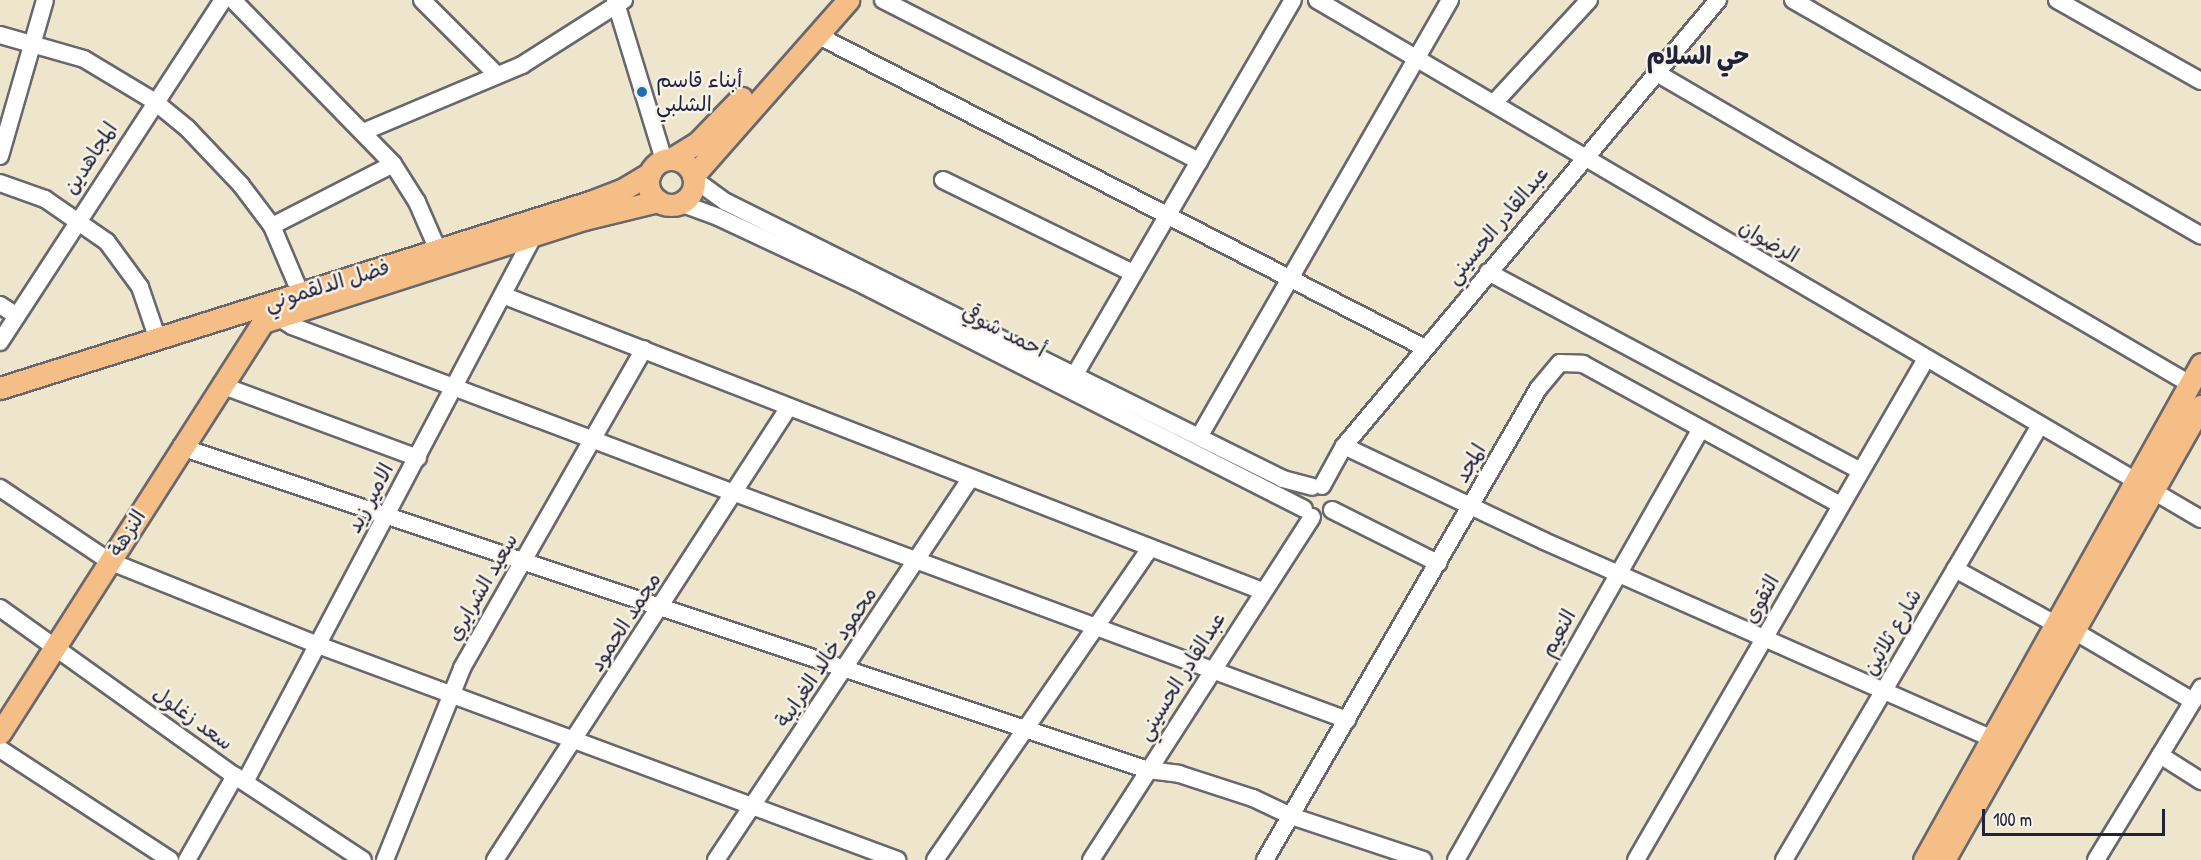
<!DOCTYPE html>
<meta charset="utf-8">
<style>
body{margin:0}
#map{position:relative;width:2201px;height:860px;overflow:hidden;background:#eee6cc;font-family:"Patrick Hand","Playpen Sans Arabic",sans-serif}
div>[style]{position:absolute}
.roads{filter:drop-shadow(2px 0 #69676e) drop-shadow(-2px 0 #69676e) drop-shadow(0 2px #69676e) drop-shadow(0 -2px #69676e)}
.minor>*{height:16px;margin:-8px;padding:0 8px;transform-origin:8px;border-radius:8px;background:#fff}
.major>*{height:21px;margin:-10.5px;padding:0 10.5px;transform-origin:10.5px;border-radius:10.5px;background:#f6be87}
.major>.ring{margin:-10.5px;padding:0;box-sizing:content-box;background:none;border:21px solid #f6be87;border-radius:50%}
.dots>*{width:16px;height:16px;translate:-50% -50%;box-sizing:border-box;border:3px solid #f7f3e8;border-radius:50%}
span{translate:-50% -50%;white-space:nowrap;text-align:center;line-height:1.15;-webkit-text-stroke:5px #f7f3e8;paint-order:stroke}
.poi-label{font-size:21px;color:#22223b}
.left{translate:0 -50%;text-align:left}
.street-label{font-size:21px;color:#22223b}
.quarter-label{font-size:24px;color:#22223b;font-weight:700}
.scale{position:absolute;left:1982px;top:809px;width:183px;height:27px;box-sizing:border-box;border:3px solid #22223b;border-top:0;padding-left:8px;font-size:18px;line-height:21px;white-space:nowrap;color:#22223b;-webkit-text-stroke:4px #f7f3e8;paint-order:stroke}
</style>
<div id="map">
<div class="roads">
<div class="minor">
<div style="left:233px;top:0;width:229px;rotate:45.7deg"></div>
<div style="left:393px;top:164px;width:45px;rotate:57.7deg"></div>
<div style="left:417px;top:202px;width:52px;rotate:66.4deg"></div>
<div style="left:422px;top:0;width:106px;rotate:45deg"></div>
<div style="left:615px;top:0;width:167px;rotate:73deg"></div>
<div style="left:883px;top:0;width:355px;rotate:27deg"></div>
<div style="left:1317px;top:0;width:1025px;rotate:30.42deg"></div>
<div style="left:1793px;top:0;width:471px;rotate:30deg"></div>
<div style="left:2057px;top:0;width:165px;rotate:29.4deg"></div>
<div style="left:0;top:35px;width:87px;rotate:15.9deg"></div>
<div style="left:84px;top:59px;width:82px;rotate:31deg"></div>
<div style="left:154px;top:101px;width:43px;rotate:39.3deg"></div>
<div style="left:187px;top:128px;width:79px;rotate:46.5deg"></div>
<div style="left:241px;top:185px;width:51px;rotate:52.9deg"></div>
<div style="left:272px;top:226px;width:72px;rotate:67deg"></div>
<div style="left:817px;top:35px;width:684px;rotate:27.24deg"></div>
<div style="left:1655px;top:72px;width:619px;rotate:30.25deg"></div>
<div style="left:1494px;top:103px;width:140px;rotate:-47.3deg"></div>
<div style="left:363px;top:132px;width:173px;rotate:-22.8deg"></div>
<div style="left:522px;top:65px;width:121px;rotate:-32.5deg"></div>
<div style="left:0;top:156px;width:162px;rotate:-73.9deg"></div>
<div style="left:694px;top:179px;width:39px;rotate:36deg"></div>
<div style="left:726px;top:202px;width:622px;rotate:26.44deg"></div>
<div style="left:1283px;top:479px;width:30px;rotate:15deg"></div>
<div style="left:943px;top:180px;width:212px;rotate:26.1deg"></div>
<div style="left:0;top:183px;width:48px;rotate:19.6deg"></div>
<div style="left:45px;top:199px;width:75px;rotate:34.7deg"></div>
<div style="left:107px;top:242px;width:56px;rotate:53.7deg"></div>
<div style="left:140px;top:287px;width:56px;rotate:71.2deg"></div>
<div style="left:680px;top:203px;width:40px;rotate:20.2deg"></div>
<div style="left:718px;top:217px;width:162px;rotate:25.1deg"></div>
<div style="left:865px;top:286px;width:492px;rotate:26.9deg"></div>
<div style="left:272px;top:226px;width:136px;rotate:-27.1deg"></div>
<div style="left:1488px;top:272px;width:421px;rotate:28.1deg"></div>
<div style="left:505px;top:296px;width:812px;rotate:21.29deg"></div>
<div style="left:0;top:305px;width:20px;rotate:33deg"></div>
<div style="left:276px;top:316px;width:19px;rotate:32deg"></div>
<div style="left:292px;top:326px;width:473px;rotate:20.7deg"></div>
<div style="left:735px;top:493px;width:653px;rotate:20.35deg"></div>
<div style="left:0;top:342px;width:408px;rotate:-56.9deg"></div>
<div style="left:1070px;top:383px;width:443px;rotate:-59.8deg"></div>
<div style="left:221px;top:385px;width:210px;rotate:20.3deg"></div>
<div style="left:1199px;top:437px;width:504px;rotate:-60.13deg"></div>
<div style="left:1344px;top:446px;width:221px;rotate:25.4deg"></div>
<div style="left:1544px;top:541px;width:490px;rotate:23.8deg"></div>
<div style="left:181px;top:447px;width:1020px;rotate:18.47deg"></div>
<div style="left:1148px;top:770px;width:31px;rotate:7deg"></div>
<div style="left:1179px;top:774px;width:78px;rotate:18deg"></div>
<div style="left:1253px;top:798px;width:42px;rotate:25.3deg"></div>
<div style="left:1291px;top:816px;width:139px;rotate:18.4deg"></div>
<div style="left:1322px;top:486px;width:46px;rotate:-61.2deg"></div>
<div style="left:1344px;top:446px;width:582px;rotate:-50.02deg"></div>
<div style="left:0;top:488px;width:131px;rotate:33.8deg"></div>
<div style="left:109px;top:561px;width:225px;rotate:21.9deg"></div>
<div style="left:318px;top:645px;width:618px;rotate:20.37deg"></div>
<div style="left:1332px;top:510px;width:119px;rotate:26.6deg"></div>
<div style="left:1955px;top:569px;width:114px;rotate:28.8deg"></div>
<div style="left:0;top:608px;width:289px;rotate:35.6deg"></div>
<div style="left:235px;top:776px;width:153px;rotate:33.3deg"></div>
<div style="left:2076px;top:632px;width:136px;rotate:30.5deg"></div>
<div style="left:0;top:749px;width:203px;rotate:33.1deg"></div>
<div style="left:2160px;top:755px;width:49px;rotate:32.4deg"></div>
<div style="left:245px;top:782px;width:619px;rotate:-62.15deg"></div>
<div style="left:187px;top:860px;width:97px;rotate:-60.3deg"></div>
<div style="left:385px;top:860px;width:207px;rotate:-68.1deg"></div>
<div style="left:462px;top:668px;width:367px;rotate:-60.3deg"></div>
<div style="left:495px;top:860px;width:540px;rotate:-57.02deg"></div>
<div style="left:716px;top:860px;width:459px;rotate:-56.3deg"></div>
<div style="left:935px;top:860px;width:379px;rotate:-55.4deg"></div>
<div style="left:1091px;top:860px;width:408px;rotate:-57.2deg"></div>
<div style="left:1265px;top:860px;width:544px;rotate:-59.9deg"></div>
<div style="left:1538px;top:389px;width:34px;rotate:-50deg"></div>
<div style="left:1560px;top:363px;width:23px;rotate:2deg"></div>
<div style="left:1583px;top:364px;width:292px;rotate:28.7deg"></div>
<div style="left:1456px;top:860px;width:496px;rotate:-60.4deg"></div>
<div style="left:1636px;top:860px;width:579px;rotate:-59.94deg"></div>
<div style="left:1784px;top:860px;width:503px;rotate:-59.51deg"></div>
<div style="left:2096px;top:860px;width:202px;rotate:-58.6deg"></div>
</div>
<div class="major">
<div style="left:671px;top:159px;width:32px;rotate:-32deg"></div>
<div style="left:698px;top:142px;width:62px;rotate:-45.7deg"></div>
<div class="ring" style="left:648px;top:159px;width:25px;height:25px"></div>
<div style="left:693px;top:176px;width:235px;rotate:-48.6deg"></div>
<div style="left:0;top:388px;width:619px;rotate:-17.5deg"></div>
<div style="left:590px;top:202px;width:34px;rotate:-21deg"></div>
<div style="left:622px;top:190px;width:33px;rotate:-31deg"></div>
<div style="left:0;top:733px;width:488px;rotate:-57.4deg"></div>
<div style="left:263px;top:322px;width:337px;rotate:-17.8deg"></div>
<div style="left:584px;top:219px;width:76px;rotate:-13.7deg"></div>
<div style="left:1924px;top:860px;width:568px;rotate:-60.82deg"></div>
<div style="left:1944px;top:860px;width:522px;rotate:-60.49deg"></div>
</div>
</div>
<div class="dots">
<div style="left:642px;top:92px;background:#1f6fb2"></div>
</div>
<div class="poi-label">
<span class="left" style="left:656px;top:92px">أبناء قاسم<br>الشلبي</span>
</div>
<div class="street-label">
<span style="left:90px;top:158px;rotate:-57deg">المجاهدين</span>
<span style="left:1497px;top:225px;rotate:-50deg">عبدالقادر الحسيني</span>
<span style="left:1769px;top:241px;rotate:30deg">الرضوان</span>
<span style="left:327px;top:285px;rotate:-17deg">فضل الدلقموني</span>
<span style="left:1004px;top:331px;rotate:27deg">أحمد شوقي</span>
<span style="left:1470px;top:463px;rotate:-60deg">المجد</span>
<span style="left:370px;top:498px;rotate:-62deg">الامير زيد</span>
<span style="left:127px;top:533px;rotate:-58deg">النزهة</span>
<span style="left:482px;top:587px;rotate:-60deg">سعيد الشرايري</span>
<span style="left:1761px;top:599px;rotate:-61deg">التقوى</span>
<span style="left:625px;top:622px;rotate:-57deg">محمد الحمود</span>
<span style="left:1892px;top:632px;rotate:-60deg">شارع ثلاثين</span>
<span style="left:1558px;top:633px;rotate:-61deg">النعيم</span>
<span style="left:826px;top:657px;rotate:-56deg">محمود خالد الغرايبة</span>
<span style="left:1181px;top:676px;rotate:-58deg">عبدالقادر الحسيني</span>
<span style="left:193px;top:718px;rotate:36deg">سعد زغلول</span>
</div>
<div class="quarter-label">
<span style="left:1698px;top:56px">حي السلام</span>
</div>
<div class="scale">100 m</div>
</div>
